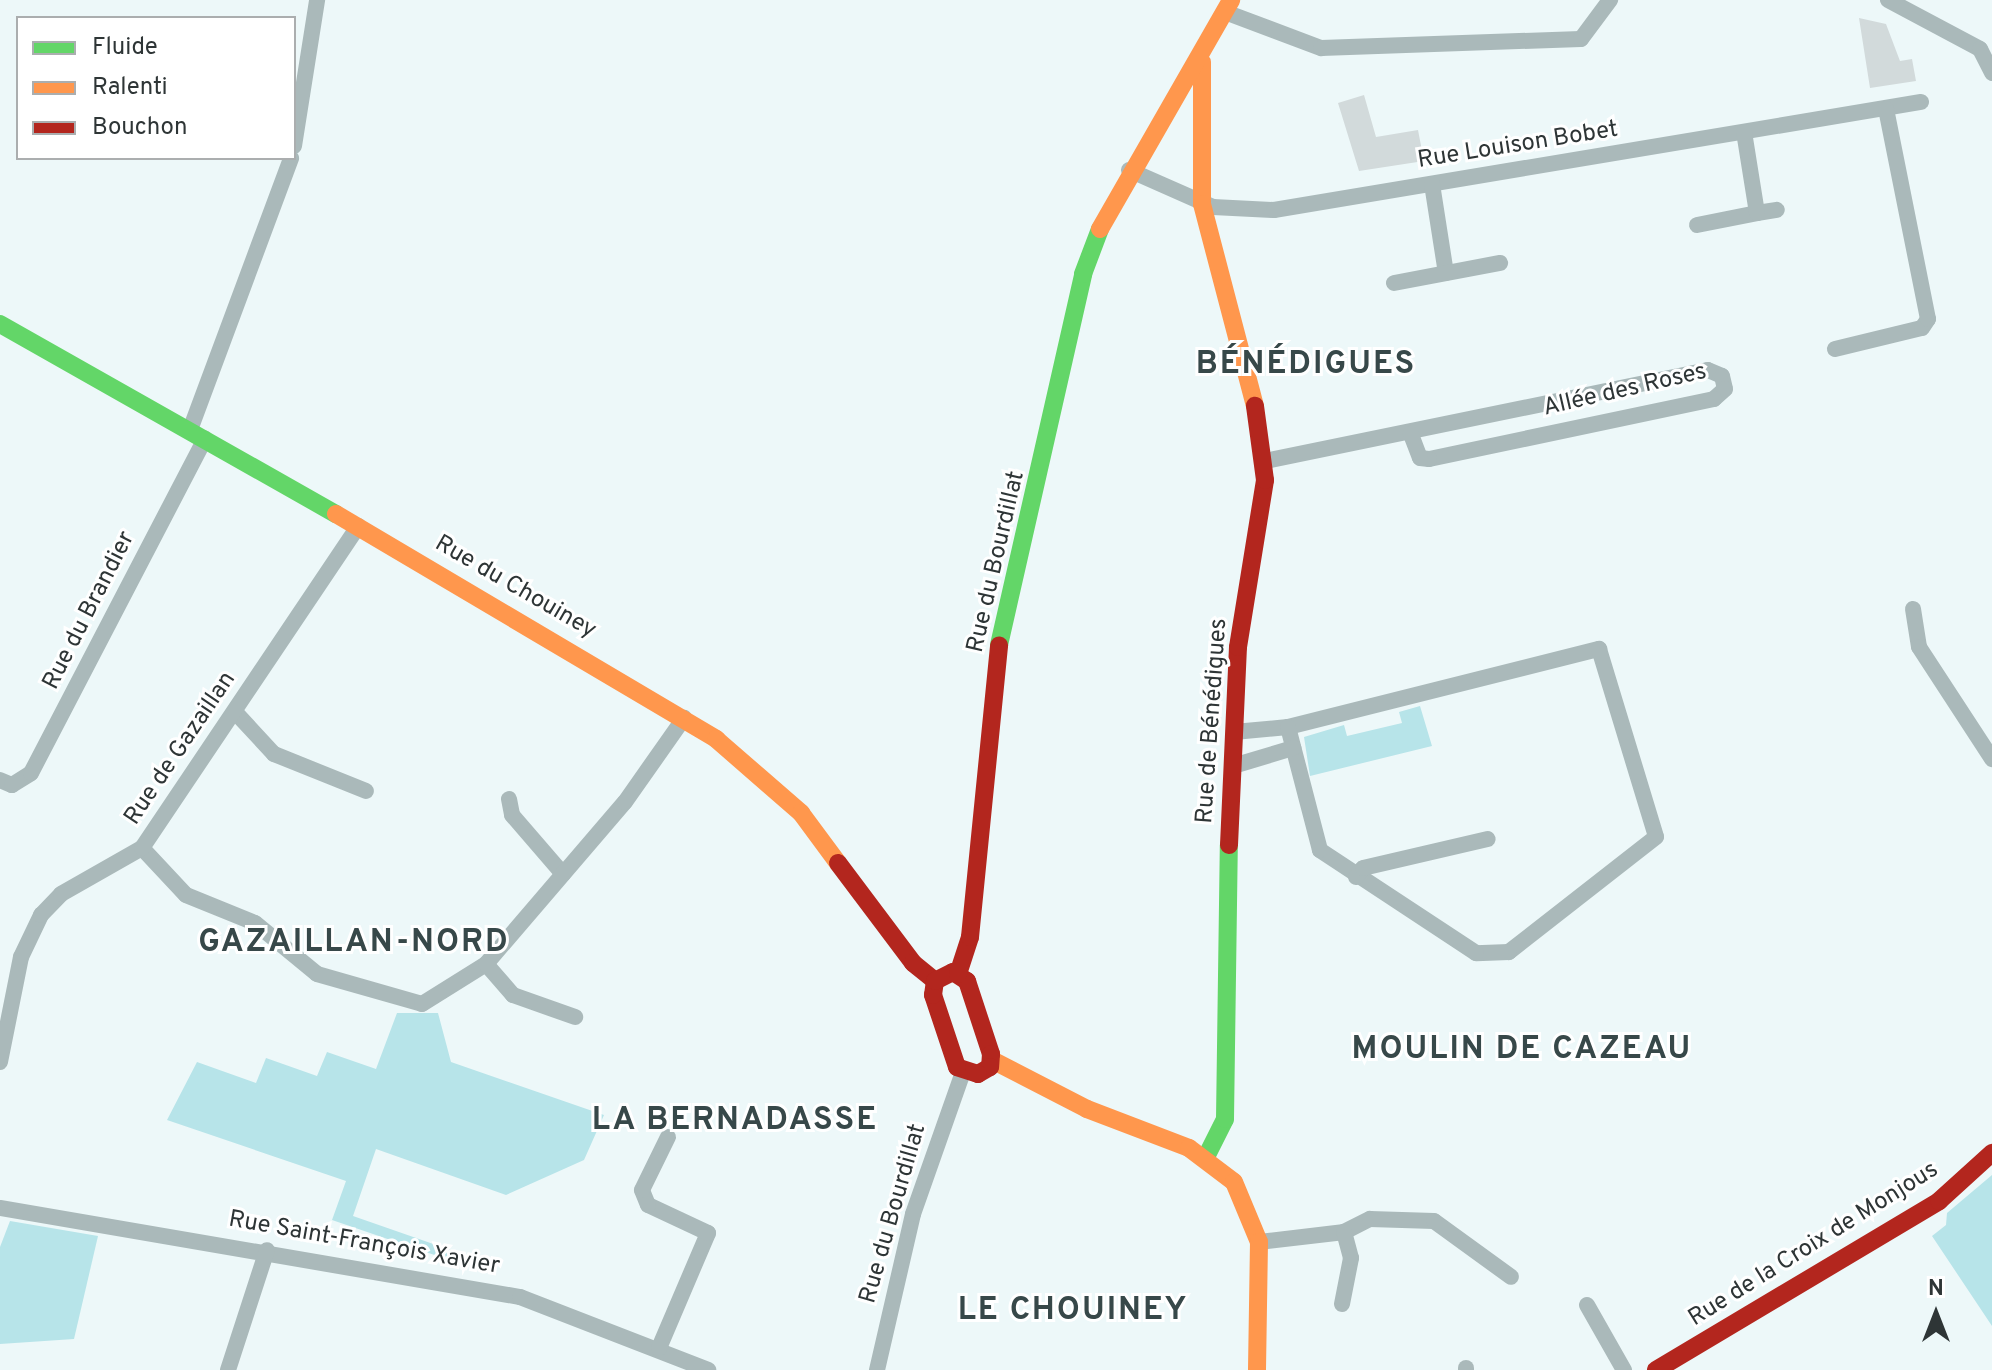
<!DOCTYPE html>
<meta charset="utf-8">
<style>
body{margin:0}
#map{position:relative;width:1992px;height:1370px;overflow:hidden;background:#edf8f9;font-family:Overpass,sans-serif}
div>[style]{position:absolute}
.green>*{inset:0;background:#b7e4e9}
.building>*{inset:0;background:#d2dadb}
.street>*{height:16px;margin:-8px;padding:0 8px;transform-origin:8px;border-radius:8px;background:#aab9ba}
.fast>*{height:18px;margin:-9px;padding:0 9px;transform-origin:9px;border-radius:9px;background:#63d668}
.slow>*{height:18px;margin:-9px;padding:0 9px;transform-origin:9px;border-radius:9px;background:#ff974d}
.jam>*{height:18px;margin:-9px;padding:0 9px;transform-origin:9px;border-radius:9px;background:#b3261e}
span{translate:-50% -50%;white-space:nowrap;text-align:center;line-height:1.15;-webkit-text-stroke:6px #fff;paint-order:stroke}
.street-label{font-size:24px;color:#2e3536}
.district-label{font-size:32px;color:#374849;font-weight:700;letter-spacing:2px}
.legend{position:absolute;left:16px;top:16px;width:280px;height:144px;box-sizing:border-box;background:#fff;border:2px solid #abaeaf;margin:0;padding:10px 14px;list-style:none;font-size:24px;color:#2e3536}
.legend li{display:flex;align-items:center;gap:16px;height:40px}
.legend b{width:40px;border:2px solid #abaeaf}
.north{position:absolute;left:1896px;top:1274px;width:80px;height:80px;-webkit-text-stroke:6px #fff;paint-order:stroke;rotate:0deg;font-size:22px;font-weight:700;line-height:32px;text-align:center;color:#2e3536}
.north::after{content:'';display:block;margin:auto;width:28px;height:36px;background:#2e3536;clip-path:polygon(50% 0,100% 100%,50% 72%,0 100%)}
</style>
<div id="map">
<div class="green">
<div style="clip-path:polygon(1420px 706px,1432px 746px,1310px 776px,1304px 737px,1344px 725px,1347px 736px,1402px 723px,1399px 712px)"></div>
<div style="clip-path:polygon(397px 1013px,438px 1013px,451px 1062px,604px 1115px,584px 1160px,506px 1195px,376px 1149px,353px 1216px,462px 1254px,455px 1262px,332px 1220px,346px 1181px,167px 1120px,197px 1062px,256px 1083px,266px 1058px,317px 1076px,327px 1052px,376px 1069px)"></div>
<div style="clip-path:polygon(1992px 1175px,1992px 1326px,1932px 1236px,1946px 1225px,1947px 1213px)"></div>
<div style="clip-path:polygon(10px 1221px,98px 1236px,74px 1339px,0 1344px,0 1247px)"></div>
</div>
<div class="building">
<div style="clip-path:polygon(1859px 18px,1886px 24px,1900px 61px,1912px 59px,1916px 81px,1870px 88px)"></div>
<div style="clip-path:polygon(1364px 95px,1376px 137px,1418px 130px,1424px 161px,1359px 171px,1338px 103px)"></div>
</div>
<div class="street">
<div style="left:1888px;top:0;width:104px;rotate:28deg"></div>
<div style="left:1980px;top:49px;width:27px;rotate:63deg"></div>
<div style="left:1225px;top:12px;width:103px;rotate:20.6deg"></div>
<div style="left:1321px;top:48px;width:260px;rotate:-2deg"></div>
<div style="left:1581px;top:39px;width:49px;rotate:-53.4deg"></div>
<div style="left:294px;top:146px;width:148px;rotate:-81deg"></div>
<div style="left:1129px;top:170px;width:92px;rotate:23.8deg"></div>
<div style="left:1213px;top:207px;width:61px;rotate:2.8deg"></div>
<div style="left:1274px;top:210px;width:656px;rotate:-9.48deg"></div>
<div style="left:1432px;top:184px;width:90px;rotate:81.1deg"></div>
<div style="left:1757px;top:213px;width:20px;rotate:-9deg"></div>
<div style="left:1697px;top:225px;width:61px;rotate:-11.3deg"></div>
<div style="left:1757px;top:213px;width:82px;rotate:-99.1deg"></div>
<div style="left:1394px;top:283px;width:108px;rotate:-10.7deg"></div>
<div style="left:1835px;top:349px;width:89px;rotate:-13.6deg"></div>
<div style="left:1922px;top:328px;width:11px;rotate:-56deg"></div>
<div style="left:1928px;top:319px;width:214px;rotate:-101.3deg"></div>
<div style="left:190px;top:430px;width:290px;rotate:-69.6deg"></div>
<div style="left:1265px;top:461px;width:452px;rotate:-11.6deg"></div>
<div style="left:1708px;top:370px;width:15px;rotate:23deg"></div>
<div style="left:1722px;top:376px;width:13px;rotate:77deg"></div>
<div style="left:1725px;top:389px;width:15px;rotate:138deg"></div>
<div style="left:1714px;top:399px;width:291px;rotate:168.1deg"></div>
<div style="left:1429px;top:459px;width:9px;rotate:-174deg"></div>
<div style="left:1420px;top:458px;width:26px;rotate:-111deg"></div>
<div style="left:1913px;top:609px;width:38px;rotate:81deg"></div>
<div style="left:1919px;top:647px;width:134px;rotate:56.9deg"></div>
<div style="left:236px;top:713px;width:56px;rotate:47.2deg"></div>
<div style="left:274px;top:754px;width:99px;rotate:21.9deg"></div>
<div style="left:1234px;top:732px;width:54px;rotate:-5.3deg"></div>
<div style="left:1288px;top:727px;width:321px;rotate:-14.1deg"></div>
<div style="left:1599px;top:649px;width:196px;rotate:73.1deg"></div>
<div style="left:1656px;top:837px;width:187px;rotate:142deg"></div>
<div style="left:1509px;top:952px;width:33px;rotate:178deg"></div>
<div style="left:1476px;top:953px;width:187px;rotate:-146.6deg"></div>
<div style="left:1320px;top:850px;width:127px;rotate:-104.6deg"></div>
<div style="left:1233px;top:766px;width:63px;rotate:-16.7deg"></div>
<div style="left:0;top:780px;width:13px;rotate:23deg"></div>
<div style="left:12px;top:785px;width:22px;rotate:-32deg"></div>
<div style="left:31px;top:773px;width:377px;rotate:-62.5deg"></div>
<div style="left:509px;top:799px;width:16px;rotate:79deg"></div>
<div style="left:512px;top:815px;width:78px;rotate:49.2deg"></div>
<div style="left:142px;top:848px;width:64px;rotate:46.9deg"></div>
<div style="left:186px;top:895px;width:74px;rotate:22.1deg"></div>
<div style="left:255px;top:923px;width:80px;rotate:39.4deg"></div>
<div style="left:317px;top:974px;width:109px;rotate:15.9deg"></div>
<div style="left:422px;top:1004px;width:75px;rotate:-32deg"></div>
<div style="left:486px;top:964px;width:213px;rotate:-49.4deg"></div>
<div style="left:625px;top:802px;width:103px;rotate:-54.9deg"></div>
<div style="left:1356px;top:877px;width:11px;rotate:-52deg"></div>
<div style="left:1363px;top:868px;width:128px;rotate:-13.1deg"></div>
<div style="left:486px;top:964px;width:41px;rotate:48.9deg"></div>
<div style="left:513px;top:995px;width:66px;rotate:19.5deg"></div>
<div style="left:0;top:1062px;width:107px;rotate:-78.7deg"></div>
<div style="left:21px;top:957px;width:47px;rotate:-64.5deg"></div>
<div style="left:41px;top:915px;width:29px;rotate:-46deg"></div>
<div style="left:61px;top:894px;width:93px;rotate:-29.6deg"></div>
<div style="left:142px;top:848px;width:388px;rotate:-56.1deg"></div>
<div style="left:0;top:1208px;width:528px;rotate:9.71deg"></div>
<div style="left:520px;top:1297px;width:202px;rotate:21.2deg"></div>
<div style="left:1259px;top:1242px;width:86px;rotate:-6.7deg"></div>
<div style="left:1344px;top:1232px;width:29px;rotate:-27deg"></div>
<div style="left:1370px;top:1219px;width:64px;rotate:1.8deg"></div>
<div style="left:1434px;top:1221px;width:95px;rotate:36deg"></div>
<div style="left:1342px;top:1304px;width:47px;rotate:-78.9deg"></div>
<div style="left:1351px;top:1258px;width:27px;rotate:-105deg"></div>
<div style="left:1587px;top:1305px;width:75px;rotate:60.4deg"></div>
<div style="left:659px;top:1348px;width:125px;rotate:-66.9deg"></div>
<div style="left:708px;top:1233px;width:66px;rotate:-155deg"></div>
<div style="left:648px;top:1205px;width:16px;rotate:-112deg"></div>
<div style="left:642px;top:1190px;width:59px;rotate:-63.9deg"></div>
<div style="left:228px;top:1370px;width:126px;rotate:-72deg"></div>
<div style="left:877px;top:1370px;width:160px;rotate:-77deg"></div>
<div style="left:913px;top:1214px;width:151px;rotate:-70.6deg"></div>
<div style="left:1466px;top:1370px;width:2px;rotate:-90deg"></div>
</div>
<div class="fast">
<div style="left:0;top:324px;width:386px;rotate:29.5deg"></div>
<div style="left:999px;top:645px;width:380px;rotate:-77.2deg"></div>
<div style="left:1083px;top:274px;width:48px;rotate:-69.3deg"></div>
<div style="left:1206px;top:1157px;width:42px;rotate:-63.4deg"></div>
<div style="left:1225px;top:1119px;width:274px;rotate:-89.2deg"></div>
</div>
<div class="slow">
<div style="left:1202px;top:62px;width:142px;rotate:90deg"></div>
<div style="left:1202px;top:204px;width:209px;rotate:75.3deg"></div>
<div style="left:1100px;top:229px;width:264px;rotate:-60.2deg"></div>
<div style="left:336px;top:514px;width:442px;rotate:30.6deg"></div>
<div style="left:716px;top:739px;width:113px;rotate:41deg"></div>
<div style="left:801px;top:813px;width:62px;rotate:53.5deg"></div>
<div style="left:992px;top:1060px;width:107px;rotate:27.3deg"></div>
<div style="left:1087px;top:1109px;width:109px;rotate:20.9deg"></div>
<div style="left:1189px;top:1148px;width:56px;rotate:37.1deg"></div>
<div style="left:1234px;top:1182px;width:65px;rotate:67.4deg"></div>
<div style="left:1259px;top:1242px;width:128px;rotate:90.9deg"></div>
</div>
<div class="jam">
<div style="left:1229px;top:845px;width:198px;rotate:-87.4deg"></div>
<div style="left:1238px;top:647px;width:169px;rotate:-80.8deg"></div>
<div style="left:1265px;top:480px;width:75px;rotate:-97.7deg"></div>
<div style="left:838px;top:863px;width:125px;rotate:53.1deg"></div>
<div style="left:913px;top:963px;width:28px;rotate:39deg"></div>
<div style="left:953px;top:972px;width:17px;rotate:33deg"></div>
<div style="left:967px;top:981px;width:77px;rotate:71.8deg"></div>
<div style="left:991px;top:1054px;width:13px;rotate:94deg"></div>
<div style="left:990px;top:1067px;width:14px;rotate:150deg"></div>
<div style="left:978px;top:1074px;width:22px;rotate:-162deg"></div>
<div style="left:957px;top:1067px;width:76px;rotate:-108.4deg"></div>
<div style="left:933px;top:995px;width:14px;rotate:-82deg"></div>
<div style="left:935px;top:981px;width:20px;rotate:-27deg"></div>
<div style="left:958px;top:974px;width:39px;rotate:-72deg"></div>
<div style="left:970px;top:937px;width:293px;rotate:-84.3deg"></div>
<div style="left:1656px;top:1370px;width:330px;rotate:-30.8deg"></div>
<div style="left:1939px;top:1201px;width:72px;rotate:-42.2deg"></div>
</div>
<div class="street-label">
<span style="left:1518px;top:146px;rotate:-9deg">Rue Louison Bobet</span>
<span style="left:1625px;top:391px;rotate:-13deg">Allée des Roses</span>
<span style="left:997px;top:562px;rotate:-77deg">Rue du Bourdillat</span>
<span style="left:515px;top:588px;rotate:30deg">Rue du Chouiney</span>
<span style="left:90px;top:611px;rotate:-63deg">Rue du Brandier</span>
<span style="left:1213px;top:721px;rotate:-86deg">Rue de Bénédigues</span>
<span style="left:181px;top:749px;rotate:-56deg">Rue de Gazaillan</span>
<span style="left:894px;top:1214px;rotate:-74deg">Rue du Bourdillat</span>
<span style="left:364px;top:1244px;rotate:10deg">Rue Saint-François Xavier</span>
<span style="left:1814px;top:1245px;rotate:-32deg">Rue de la Croix de Monjous</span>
</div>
<div class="district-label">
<span style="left:1306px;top:365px">BÉNÉDIGUES</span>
<span style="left:354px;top:943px">GAZAILLAN-NORD</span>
<span style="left:1522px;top:1050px">MOULIN DE CAZEAU</span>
<span style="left:735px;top:1121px">LA BERNADASSE</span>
<span style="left:1073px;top:1311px">LE CHOUINEY</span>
</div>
<ul class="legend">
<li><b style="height:10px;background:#63d668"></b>Fluide</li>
<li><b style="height:10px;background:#ff974d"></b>Ralenti</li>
<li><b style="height:10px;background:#b3261e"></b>Bouchon</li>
</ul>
<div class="north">N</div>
</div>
